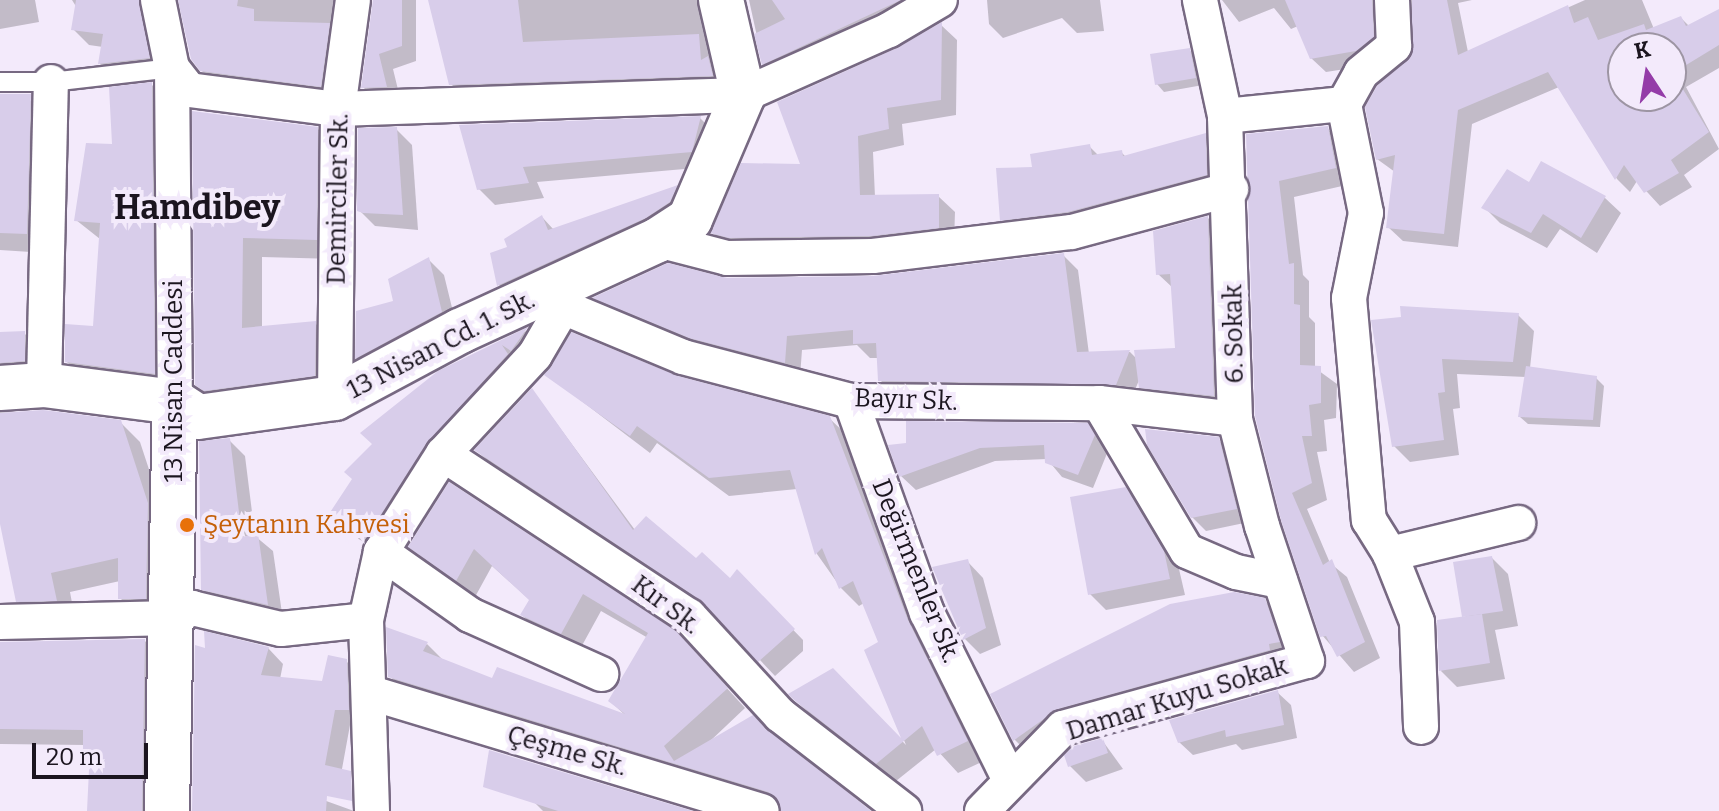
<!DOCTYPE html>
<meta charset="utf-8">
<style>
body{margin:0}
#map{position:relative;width:1719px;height:811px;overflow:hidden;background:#f3eafb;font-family:Bitter,serif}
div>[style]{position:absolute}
.shadow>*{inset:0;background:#0003}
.building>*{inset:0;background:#d8cdea}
.roads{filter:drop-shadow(2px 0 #776982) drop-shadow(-2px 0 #776982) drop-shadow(0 2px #776982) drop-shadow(0 -2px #776982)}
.lane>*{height:18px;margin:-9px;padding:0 9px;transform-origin:9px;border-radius:9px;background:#fff}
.street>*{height:34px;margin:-17px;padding:0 17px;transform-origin:17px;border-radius:17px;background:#fff}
.secondary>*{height:44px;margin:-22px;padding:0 22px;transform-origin:22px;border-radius:22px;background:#fff}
.dots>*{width:22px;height:22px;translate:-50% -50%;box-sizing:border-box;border:4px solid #f3eafb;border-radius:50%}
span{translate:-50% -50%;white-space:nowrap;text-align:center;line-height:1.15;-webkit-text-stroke:8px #f3eafb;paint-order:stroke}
.street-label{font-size:26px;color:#1b151f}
.food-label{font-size:26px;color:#c56008}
.left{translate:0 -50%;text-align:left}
.district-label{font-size:34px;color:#1b151f;font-weight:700}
.north{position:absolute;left:1607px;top:32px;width:80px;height:80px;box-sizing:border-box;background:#f3eafb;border:2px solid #9d95a3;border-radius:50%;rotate:348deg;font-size:22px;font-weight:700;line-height:32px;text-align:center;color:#1b151f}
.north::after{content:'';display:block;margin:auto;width:28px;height:36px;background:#943ca8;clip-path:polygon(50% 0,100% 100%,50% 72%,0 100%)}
.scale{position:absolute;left:32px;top:743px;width:116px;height:36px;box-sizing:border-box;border:4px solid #1b151f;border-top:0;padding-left:10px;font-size:24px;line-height:28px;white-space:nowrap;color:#1b151f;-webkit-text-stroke:6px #f3eafb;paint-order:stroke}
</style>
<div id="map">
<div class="shadow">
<div style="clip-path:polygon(0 0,35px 0,39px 22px,0 29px)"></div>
<div style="clip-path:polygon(72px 0,147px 0,164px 74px,116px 80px,100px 64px,103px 47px,89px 45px,73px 29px,77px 8px)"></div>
<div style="clip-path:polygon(180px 0,358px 0,336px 101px,217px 86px,201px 70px)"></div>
<div style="clip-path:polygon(374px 0,416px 0,416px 61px,393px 69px,401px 102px,378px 103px,363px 87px)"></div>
<div style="clip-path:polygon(430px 0,719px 0,728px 92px,468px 101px,451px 84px)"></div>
<div style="clip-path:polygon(749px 0,947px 0,780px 80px,763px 64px)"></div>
<div style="clip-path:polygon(987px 0,1100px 0,1104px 31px,1077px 33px,1062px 18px,1003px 38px,989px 24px)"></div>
<div style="clip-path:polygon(1222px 0,1396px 0,1371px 65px,1326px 72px,1311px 58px,1298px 26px,1291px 29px,1274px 8px,1239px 22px)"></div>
<div style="clip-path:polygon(evenodd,1411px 0,1472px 0,1458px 3px,1468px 52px,1585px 0,1642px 0,1654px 29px,1681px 18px,1689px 26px,1719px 11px,1719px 68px,1686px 87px,1719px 149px,1684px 175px,1692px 187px,1660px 206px,1637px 181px,1630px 192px,1617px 179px,1559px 87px,1472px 124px,1458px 247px,1403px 241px,1388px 227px,1395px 172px,1377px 159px,1415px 54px,1411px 0,1623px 48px,1671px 48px,1671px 96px,1623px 96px,1623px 48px)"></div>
<div style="clip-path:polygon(941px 25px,957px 40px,956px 115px,902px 124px,904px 145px,873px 152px,875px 197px,938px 196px,955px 212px,954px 243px,728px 248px,712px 232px,803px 166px,898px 50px)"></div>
<div style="clip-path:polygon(1189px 50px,1197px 58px,1203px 85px,1164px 92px,1157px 84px)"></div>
<div style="clip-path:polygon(151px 84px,170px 103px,172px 392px,85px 380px,67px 362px,95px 328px,100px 239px,76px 220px)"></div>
<div style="clip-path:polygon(0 96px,26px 96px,45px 116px,46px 253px,0 250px)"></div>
<div style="clip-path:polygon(194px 113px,317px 128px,337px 149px,336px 259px,262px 257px,262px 328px,315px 323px,335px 344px,335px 395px,217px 405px,197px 384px)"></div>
<div style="clip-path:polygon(700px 118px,716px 134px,707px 167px,537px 182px,544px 198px,495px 205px,479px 189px,462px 127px)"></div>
<div style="clip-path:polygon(1327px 128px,1343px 144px,1351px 184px,1294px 197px,1303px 275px,1309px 281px,1309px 317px,1315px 323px,1315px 368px,1337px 384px,1336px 418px,1324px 420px,1327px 451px,1317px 452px,1327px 500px,1307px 509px,1330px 563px,1347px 577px,1380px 658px,1354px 672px,1322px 635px,1283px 520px,1248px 136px)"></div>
<div style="clip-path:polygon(396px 129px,412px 145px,418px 230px,375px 226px,359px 210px)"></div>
<div style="clip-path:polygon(1205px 135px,1219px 149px,1221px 189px,1016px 234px,1002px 220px,1035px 169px,1089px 146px,1099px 156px,1121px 152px,1126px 157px)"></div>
<div style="clip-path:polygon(1530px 184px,1605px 198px,1621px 213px,1597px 253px,1560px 229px,1547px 248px,1500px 223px,1484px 207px)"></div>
<div style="clip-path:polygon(677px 187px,691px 201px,513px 299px,499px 285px,492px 254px,510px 248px,542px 217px,554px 230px)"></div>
<div style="clip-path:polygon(1208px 218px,1228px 238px,1234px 416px,1161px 407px,1141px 387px,1140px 378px,1131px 399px,896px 396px,880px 380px,879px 358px,870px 358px,857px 345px,802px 350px,800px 377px,706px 352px,610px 312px,596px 298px,727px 280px,874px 278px,1063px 255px,1078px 270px,1089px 354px,1130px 352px,1137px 359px,1177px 350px,1173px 288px,1158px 274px)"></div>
<div style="clip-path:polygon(428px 259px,444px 275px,457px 328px,373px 373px,357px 358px,358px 312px,396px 302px)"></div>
<div style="clip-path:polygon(1518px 315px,1534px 331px,1530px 368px,1596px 378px,1604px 386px,1600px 427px,1528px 424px,1520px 417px,1526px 377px,1457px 374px,1460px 408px,1453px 409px,1459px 455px,1410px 462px,1394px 446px,1373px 322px)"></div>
<div style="clip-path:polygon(528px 330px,542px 344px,527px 365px,511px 354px,522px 370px,382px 552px,344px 531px,330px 516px,375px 444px,428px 382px)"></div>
<div style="clip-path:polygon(24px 333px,44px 353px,0 393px,0 334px)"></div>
<div style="clip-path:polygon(546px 374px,677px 378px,829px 418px,849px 437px,986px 760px,958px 773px,936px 749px,896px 781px,809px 713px,791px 695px,833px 671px,906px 745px,867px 651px,881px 643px,864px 603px,859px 606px,841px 588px,817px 554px,797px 489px,729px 496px,657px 443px,650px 453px)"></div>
<div style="clip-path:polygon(532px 390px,635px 530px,730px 580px,737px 572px,803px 640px,803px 651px,775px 676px,715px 612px,492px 465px,477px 450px)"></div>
<div style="clip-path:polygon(0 412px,120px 422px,140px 442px,167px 524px,165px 617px,140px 618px,120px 598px,120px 581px,70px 592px,75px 619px,37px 620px,18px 601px,0 514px)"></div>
<div style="clip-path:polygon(1087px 425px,1108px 451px,1093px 488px,1062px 477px,1047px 459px,995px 461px,916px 490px,901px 476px,891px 447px)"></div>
<div style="clip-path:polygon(1218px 439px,1232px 453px,1249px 522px,1206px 531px,1192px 517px)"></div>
<div style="clip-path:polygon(229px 440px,245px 456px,255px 536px,273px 551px,283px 620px,219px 605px,203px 589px)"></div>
<div style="clip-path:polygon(450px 485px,694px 652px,745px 708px,707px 744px,869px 811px,782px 811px,408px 695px,390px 676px,427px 644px,444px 661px,493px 681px,626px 716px,610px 701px,648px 638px,601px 611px,579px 651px,540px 633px,522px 615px,531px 601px,492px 566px,475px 597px,429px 564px,411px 546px)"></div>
<div style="clip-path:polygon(1125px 489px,1141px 505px,1179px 569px,1185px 595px,1106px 610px,1090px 594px)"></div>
<div style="clip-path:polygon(1492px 558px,1508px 574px,1518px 626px,1495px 630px,1505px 679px,1457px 687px,1441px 671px)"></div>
<div style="clip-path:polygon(967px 561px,983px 578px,1001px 645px,980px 654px,964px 638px)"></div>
<div style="clip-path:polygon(1264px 600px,1277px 614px,1291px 655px,1027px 752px,1015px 740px,992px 695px)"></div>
<div style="clip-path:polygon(145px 641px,160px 657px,157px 811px,89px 811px,91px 755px,85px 745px,0 744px,0 643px)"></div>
<div style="clip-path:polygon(268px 648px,283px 664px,280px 679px,323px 683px,346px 661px,362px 677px,364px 725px,350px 725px,342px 769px,279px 784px,354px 811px,194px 811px,207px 651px)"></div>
<div style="clip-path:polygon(1277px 692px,1291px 705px,1297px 738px,1242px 750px,1236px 744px,1193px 755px,1179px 742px)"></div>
<div style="clip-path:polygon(1102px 740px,1123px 769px,1086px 782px,1070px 766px)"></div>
<div style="clip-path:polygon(529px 797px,686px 811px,543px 811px)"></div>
</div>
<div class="building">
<div style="clip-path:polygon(76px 0,139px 0,150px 58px,98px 64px,103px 34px,71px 30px)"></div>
<div style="clip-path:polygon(178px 0,238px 0,237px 6px,254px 9px,254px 21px,330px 23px,321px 87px,200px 71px,191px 59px)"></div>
<div style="clip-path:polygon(373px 0,402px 0,402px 46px,379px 54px,387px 87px,361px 88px)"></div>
<div style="clip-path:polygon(428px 0,518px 0,523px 42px,699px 34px,701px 60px,708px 56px,713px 76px,449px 85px)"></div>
<div style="clip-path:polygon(772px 0,901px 0,762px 65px,754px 34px,785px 19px)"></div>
<div style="clip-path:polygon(1285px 0,1372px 0,1374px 37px,1356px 51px,1310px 59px)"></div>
<div style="clip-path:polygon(evenodd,1412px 0,1447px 0,1458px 55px,1568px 5px,1574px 23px,1588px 17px,1598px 40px,1644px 24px,1646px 30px,1681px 16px,1686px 26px,1719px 9px,1719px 45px,1673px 73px,1709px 132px,1671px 160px,1679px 173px,1644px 193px,1624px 165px,1615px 180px,1548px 72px,1458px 110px,1444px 234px,1386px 228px,1395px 155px,1376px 160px,1365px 107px,1377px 86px,1412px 54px,1412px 0,1623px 48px,1671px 48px,1671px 96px,1623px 96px,1623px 48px)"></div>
<div style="clip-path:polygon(942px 22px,941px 100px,887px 108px,889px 129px,858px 136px,860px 195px,939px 194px,939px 228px,872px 236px,729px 238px,710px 233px,741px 163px,800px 164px,777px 102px,897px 48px)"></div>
<div style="clip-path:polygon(1190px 48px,1196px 78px,1155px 85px,1150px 54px)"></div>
<div style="clip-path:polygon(152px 82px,155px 374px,65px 362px,65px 324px,93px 326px,100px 223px,74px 221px,86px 143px,112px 144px,109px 87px)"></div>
<div style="clip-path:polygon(0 94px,31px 94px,27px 234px,0 233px)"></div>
<div style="clip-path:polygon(192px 111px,318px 127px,317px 240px,243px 238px,242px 328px,316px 321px,315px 376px,204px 391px,195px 385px)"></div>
<div style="clip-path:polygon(701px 116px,692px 152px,523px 167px,529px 183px,477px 190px,459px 125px)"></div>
<div style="clip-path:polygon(1328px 126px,1336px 168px,1279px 181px,1289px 264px,1294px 263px,1294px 304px,1300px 305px,1300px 365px,1321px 366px,1321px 403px,1309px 405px,1312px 436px,1302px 436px,1312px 483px,1292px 493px,1323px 565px,1332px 559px,1365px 642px,1337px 657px,1326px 636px,1320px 637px,1281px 520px,1255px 416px,1246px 134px)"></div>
<div style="clip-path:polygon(397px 127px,403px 215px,363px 213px,357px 211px,358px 128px)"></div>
<div style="clip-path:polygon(1206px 133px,1207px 175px,1068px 212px,1000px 221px,996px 168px,1032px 167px,1030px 154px,1090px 144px,1092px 155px,1122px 150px,1123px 156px)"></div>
<div style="clip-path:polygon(1541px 161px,1606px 196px,1581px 238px,1543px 214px,1531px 233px,1481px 208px,1507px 169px,1529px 182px)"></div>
<div style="clip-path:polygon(678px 185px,670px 202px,646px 218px,497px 286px,490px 253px,507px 247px,504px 239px,542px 215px,548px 230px)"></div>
<div style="clip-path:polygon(1208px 216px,1214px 396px,1139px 388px,1134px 350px,1175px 348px,1170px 274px,1156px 275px,1153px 231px)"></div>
<div style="clip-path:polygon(1064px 253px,1077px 352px,1130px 350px,1116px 385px,878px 381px,876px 343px,853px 344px,853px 330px,787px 336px,785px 363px,689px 338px,592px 298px,668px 263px,727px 278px,873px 276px)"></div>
<div style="clip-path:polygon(429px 257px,442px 312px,355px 359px,356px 311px,393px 301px,388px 279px)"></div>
<div style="clip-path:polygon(1400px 306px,1519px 313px,1513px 362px,1442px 359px,1445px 392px,1438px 393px,1444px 440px,1392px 447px,1371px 320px,1401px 317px)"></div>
<div style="clip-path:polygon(528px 327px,511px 351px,502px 345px,508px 354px,427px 443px,366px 538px,327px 517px,352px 479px,344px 472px,372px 444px,360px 433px,438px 371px)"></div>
<div style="clip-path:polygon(25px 331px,25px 361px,0 363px,0 332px)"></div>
<div style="clip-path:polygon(571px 332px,678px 376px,830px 416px,908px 620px,968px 741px,937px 756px,922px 726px,876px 764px,794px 700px,788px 694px,833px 668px,901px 738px,864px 650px,878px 642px,853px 581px,839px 589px,822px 548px,815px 555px,790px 470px,709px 478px,637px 426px,630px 436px,544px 375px)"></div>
<div style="clip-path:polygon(1526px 366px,1597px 376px,1593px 420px,1518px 417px)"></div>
<div style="clip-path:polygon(532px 388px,633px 530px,646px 516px,696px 558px,702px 552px,730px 578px,737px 569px,795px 629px,758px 662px,700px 600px,474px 450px)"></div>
<div style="clip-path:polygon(43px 410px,121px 420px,148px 503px,146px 599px,118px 599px,118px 558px,51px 573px,57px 601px,16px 602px,0 524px,0 413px)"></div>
<div style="clip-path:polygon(906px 421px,1088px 423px,1095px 435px,1078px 475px,1045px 463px,1044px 445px,980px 448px,899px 477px,888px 445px,906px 443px)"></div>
<div style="clip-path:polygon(1145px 429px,1219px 437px,1237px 509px,1191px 518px,1147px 445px)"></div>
<div style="clip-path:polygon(230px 438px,242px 537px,258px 533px,268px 605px,201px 590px,199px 441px)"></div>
<div style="clip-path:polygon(449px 482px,676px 631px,728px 688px,664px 746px,674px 761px,753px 715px,871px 811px,781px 811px,777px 798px,768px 792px,388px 677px,386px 627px,428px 642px,423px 651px,492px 678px,497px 667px,625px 714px,608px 701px,648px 633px,583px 594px,561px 634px,520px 615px,529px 600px,474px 549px,456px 581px,408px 547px)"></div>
<div style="clip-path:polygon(1126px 487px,1164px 551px,1170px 579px,1088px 595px,1070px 497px)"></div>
<div style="clip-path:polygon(1492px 556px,1503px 611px,1462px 617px,1453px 562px)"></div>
<div style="clip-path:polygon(968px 559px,986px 628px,963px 640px,932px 567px)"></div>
<div style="clip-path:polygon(1234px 592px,1265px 598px,1280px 642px,1269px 644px,1270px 650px,1058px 709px,1013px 741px,990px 694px,1170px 604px)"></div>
<div style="clip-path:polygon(1482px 614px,1490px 663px,1439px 671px,1437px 620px)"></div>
<div style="clip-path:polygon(204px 631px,269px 647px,261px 675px,322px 681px,328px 655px,347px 659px,349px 710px,335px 710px,325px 765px,351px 771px,352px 801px,327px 796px,326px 811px,192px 811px,195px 645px,205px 648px)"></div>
<div style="clip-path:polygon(145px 639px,142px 811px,87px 811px,90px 749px,83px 749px,83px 730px,0 729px,0 642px)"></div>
<div style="clip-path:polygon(1278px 690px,1284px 725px,1226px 737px,1225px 730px,1178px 743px,1169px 720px)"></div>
<div style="clip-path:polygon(1103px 738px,1108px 753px,1068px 767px,1064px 755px,1074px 746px)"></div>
<div style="clip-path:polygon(489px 750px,693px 811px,558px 811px,483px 787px)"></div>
</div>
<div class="roads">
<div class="lane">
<div style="left:0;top:82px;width:51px"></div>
<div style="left:51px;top:82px;width:122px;rotate:-6.6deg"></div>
</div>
<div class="street">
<div style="left:158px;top:0;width:69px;rotate:78.4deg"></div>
<div style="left:172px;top:68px;width:334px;rotate:89.5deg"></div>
<div style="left:172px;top:68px;width:28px;rotate:52deg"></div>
<div style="left:189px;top:90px;width:150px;rotate:7.3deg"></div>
<div style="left:338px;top:109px;width:405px;rotate:-2deg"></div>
<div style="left:743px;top:95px;width:160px;rotate:-24deg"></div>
<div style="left:889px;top:30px;width:59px;rotate:-30.5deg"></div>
<div style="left:1344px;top:104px;width:35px;rotate:-61deg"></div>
<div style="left:1361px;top:73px;width:43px;rotate:-39.3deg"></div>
<div style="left:1394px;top:46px;width:46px;rotate:-92.5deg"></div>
<div style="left:1225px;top:116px;width:120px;rotate:-5.8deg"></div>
<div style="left:1344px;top:104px;width:111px;rotate:78.6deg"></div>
<div style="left:1366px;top:213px;width:87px;rotate:101.3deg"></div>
<div style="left:1349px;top:298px;width:223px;rotate:84.9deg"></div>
<div style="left:1369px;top:520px;width:40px;rotate:58deg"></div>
<div style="left:1390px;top:554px;width:73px;rotate:68.3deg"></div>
<div style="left:1417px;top:622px;width:105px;rotate:87.8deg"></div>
<div style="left:658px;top:240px;width:71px;rotate:14.6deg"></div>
<div style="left:727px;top:258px;width:146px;rotate:-0.8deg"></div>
<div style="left:873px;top:256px;width:200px;rotate:-6.9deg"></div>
<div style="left:1072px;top:232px;width:165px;rotate:-15.1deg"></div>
<div style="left:553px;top:289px;width:21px;rotate:61deg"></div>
<div style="left:563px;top:307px;width:130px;rotate:22.6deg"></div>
<div style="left:683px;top:357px;width:174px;rotate:14.7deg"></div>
<div style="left:851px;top:401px;width:248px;rotate:0.5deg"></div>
<div style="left:1099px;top:403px;width:137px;rotate:6.7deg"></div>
<div style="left:44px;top:385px;width:303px;rotate:-88.7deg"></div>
<div style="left:335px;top:398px;width:289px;rotate:-89.4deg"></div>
<div style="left:338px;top:109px;width:110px;rotate:-82.2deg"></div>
<div style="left:851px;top:401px;width:225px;rotate:70.3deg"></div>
<div style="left:927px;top:613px;width:186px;rotate:63.6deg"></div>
<div style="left:1099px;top:403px;width:172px;rotate:59.3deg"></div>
<div style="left:1187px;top:551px;width:53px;rotate:23.2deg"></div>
<div style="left:1236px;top:572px;width:45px;rotate:11.6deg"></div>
<div style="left:443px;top:454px;width:295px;rotate:33.4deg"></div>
<div style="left:689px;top:616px;width:134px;rotate:47.4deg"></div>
<div style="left:780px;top:715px;width:157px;rotate:37.7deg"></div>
<div style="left:381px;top:552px;width:109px;rotate:35.3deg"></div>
<div style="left:470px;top:615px;width:144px;rotate:24.2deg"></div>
<div style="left:1390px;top:554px;width:132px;rotate:-13.6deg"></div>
<div style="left:0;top:622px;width:174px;rotate:-1.3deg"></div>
<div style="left:174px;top:618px;width:21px;rotate:-29deg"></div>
<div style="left:192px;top:608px;width:91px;rotate:13.3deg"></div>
<div style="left:281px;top:629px;width:85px;rotate:-6deg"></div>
<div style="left:371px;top:693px;width:408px;rotate:16.8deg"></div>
<div style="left:372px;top:811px;width:191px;rotate:-91.8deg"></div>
<div style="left:366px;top:620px;width:70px;rotate:-77.6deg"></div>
<div style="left:381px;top:552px;width:116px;rotate:-57.7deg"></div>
<div style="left:443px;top:454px;width:135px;rotate:-47.1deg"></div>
<div style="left:535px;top:355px;width:56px;rotate:-59.7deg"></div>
<div style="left:982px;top:811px;width:116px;rotate:-45.7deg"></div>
<div style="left:1063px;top:728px;width:253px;rotate:-15.4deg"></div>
<div style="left:1307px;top:661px;width:142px;rotate:-108.4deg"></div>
<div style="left:1262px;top:526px;width:110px;rotate:-104.2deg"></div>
<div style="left:1235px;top:419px;width:303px;rotate:-91.9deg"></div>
<div style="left:1225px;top:116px;width:119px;rotate:-102.2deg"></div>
</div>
<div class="secondary">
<div style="left:0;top:388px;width:44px;rotate:-3.9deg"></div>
<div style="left:44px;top:385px;width:132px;rotate:7.4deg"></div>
<div style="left:175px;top:402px;width:27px;rotate:33deg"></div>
<div style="left:198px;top:417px;width:138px;rotate:-7.9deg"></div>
<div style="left:335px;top:398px;width:142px;rotate:-28.2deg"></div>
<div style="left:460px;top:331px;width:218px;rotate:-24.7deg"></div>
<div style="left:658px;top:240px;width:38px;rotate:-33deg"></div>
<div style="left:690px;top:219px;width:135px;rotate:-66.9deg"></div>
<div style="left:743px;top:95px;width:98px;rotate:-103deg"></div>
<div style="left:167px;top:811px;width:409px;rotate:-88.9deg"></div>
</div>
</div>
<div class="dots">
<div style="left:187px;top:525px;background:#e8710a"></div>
</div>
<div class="street-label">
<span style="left:338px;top:199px;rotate:-89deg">Demirciler Sk.</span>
<span style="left:1234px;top:334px;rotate:-91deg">6. Sokak</span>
<span style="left:441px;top:345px;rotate:-27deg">13 Nisan Cd. 1. Sk.</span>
<span style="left:174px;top:381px;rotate:-90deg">13 Nisan Caddesi</span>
<span style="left:906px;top:400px;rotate:2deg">Bayır Sk.</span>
<span style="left:916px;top:571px;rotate:68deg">Değirmenler Sk.</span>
<span style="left:666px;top:605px;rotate:37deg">Kır Sk.</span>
<span style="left:1177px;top:699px;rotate:-17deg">Damar Kuyu Sokak</span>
<span style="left:567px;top:751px;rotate:16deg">Çeşme Sk.</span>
</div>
<div class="food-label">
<span class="left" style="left:203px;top:525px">Şeytanın Kahvesi</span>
</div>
<div class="district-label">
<span style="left:197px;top:208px">Hamdibey</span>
</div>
<div class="north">K</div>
<div class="scale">20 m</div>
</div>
